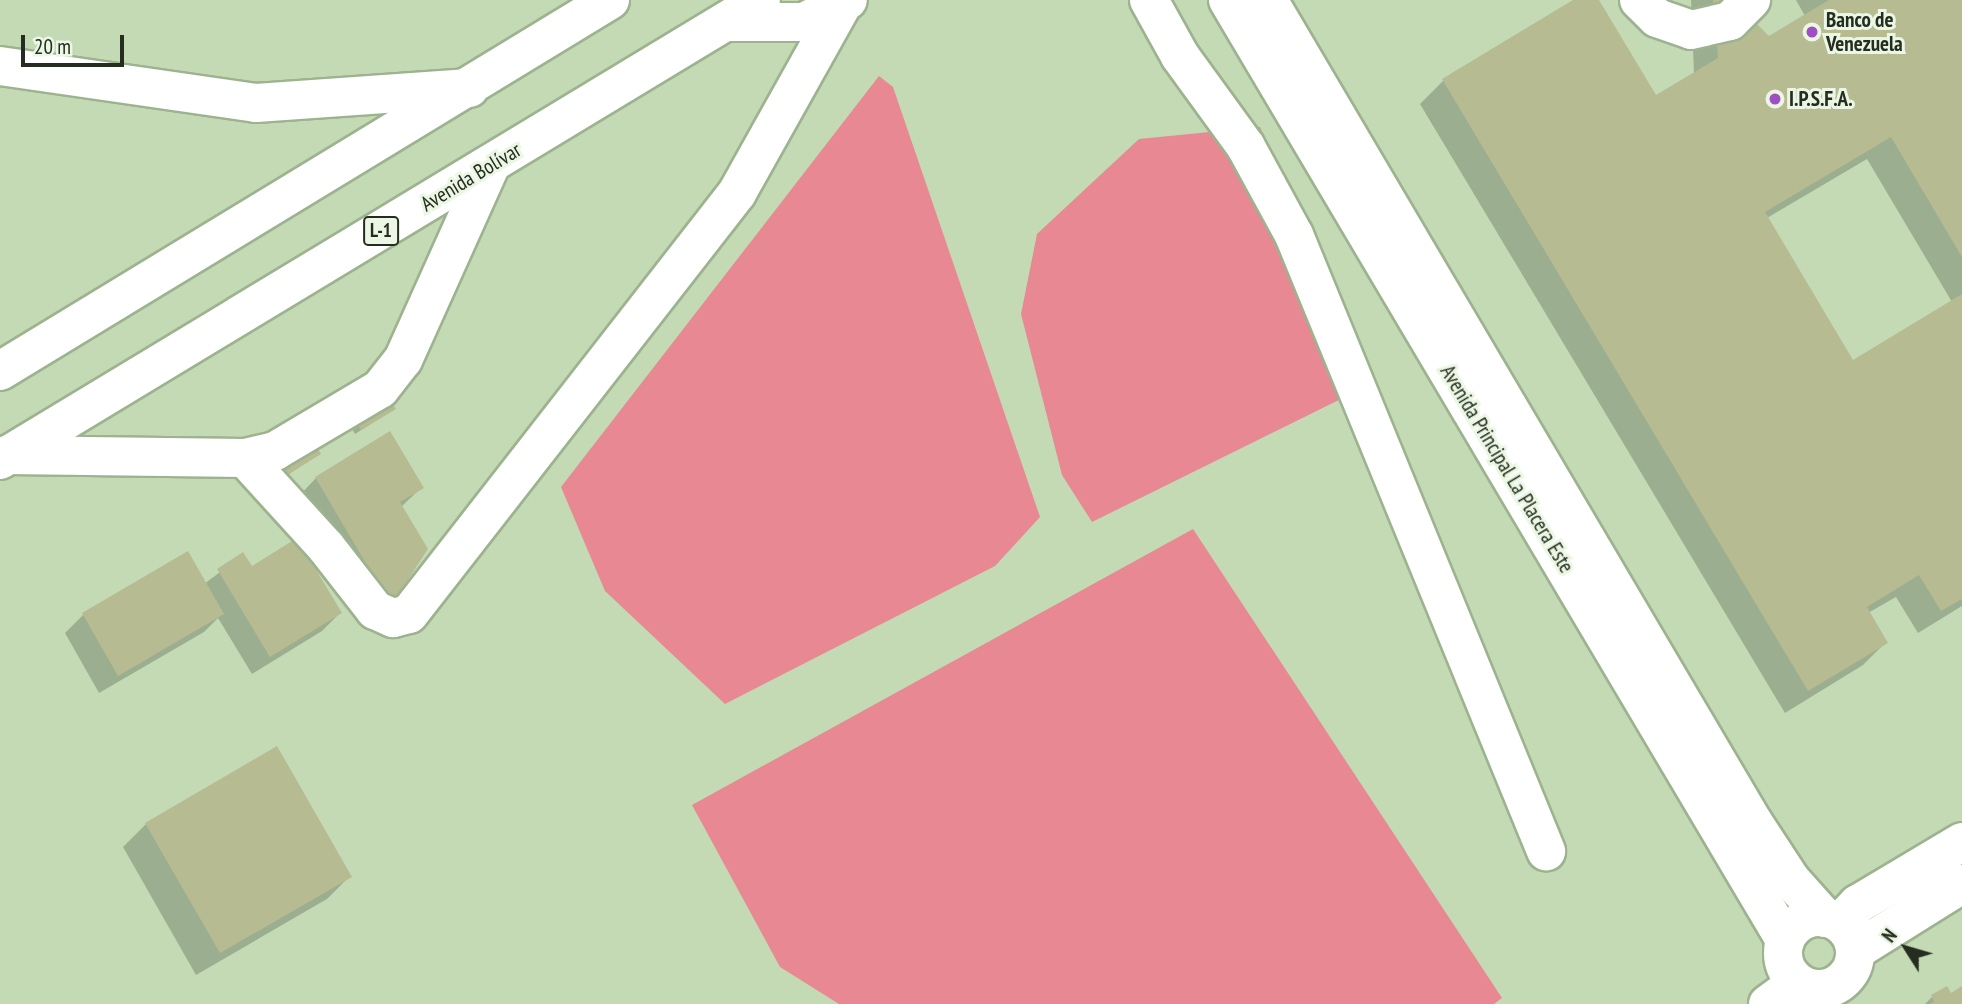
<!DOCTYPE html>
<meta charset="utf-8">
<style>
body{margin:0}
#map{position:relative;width:1962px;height:1004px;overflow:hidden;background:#c3dab5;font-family:"PT Sans Narrow",sans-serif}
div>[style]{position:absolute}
.green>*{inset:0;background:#e78892}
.shadow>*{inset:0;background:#0003}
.building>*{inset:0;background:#b6bb92}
.roads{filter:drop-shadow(2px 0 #9db38f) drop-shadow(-2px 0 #9db38f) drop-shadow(0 2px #9db38f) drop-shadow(0 -2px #9db38f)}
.minor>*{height:38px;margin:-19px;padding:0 19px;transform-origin:19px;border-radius:19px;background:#fff}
.minor>.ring{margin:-19px;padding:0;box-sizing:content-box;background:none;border:38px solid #fff;border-radius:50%}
.major>*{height:38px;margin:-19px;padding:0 19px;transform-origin:19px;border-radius:19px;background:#fff}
.dots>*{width:19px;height:19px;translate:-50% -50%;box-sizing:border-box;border:4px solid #ebf7e4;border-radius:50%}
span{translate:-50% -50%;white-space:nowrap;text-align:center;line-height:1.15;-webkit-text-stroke:6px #ebf7e4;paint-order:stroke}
.shield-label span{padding:2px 5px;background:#ebf7e4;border:2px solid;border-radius:5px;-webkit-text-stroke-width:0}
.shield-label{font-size:19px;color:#242d1f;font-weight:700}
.poi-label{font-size:21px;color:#242d1f;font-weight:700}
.left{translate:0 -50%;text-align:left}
.street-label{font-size:21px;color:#242d1f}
.north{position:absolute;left:1871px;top:913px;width:70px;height:70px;-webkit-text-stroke:5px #ebf7e4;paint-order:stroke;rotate:307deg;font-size:19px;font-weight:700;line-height:28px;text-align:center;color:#242d1f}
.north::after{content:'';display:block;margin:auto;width:24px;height:32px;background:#242d1f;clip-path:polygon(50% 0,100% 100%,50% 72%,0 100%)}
.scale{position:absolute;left:21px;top:35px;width:103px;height:32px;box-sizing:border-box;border:4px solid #242d1f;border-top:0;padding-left:9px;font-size:21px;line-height:24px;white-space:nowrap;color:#242d1f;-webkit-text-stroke:5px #ebf7e4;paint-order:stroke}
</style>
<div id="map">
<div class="green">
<div style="clip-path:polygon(879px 76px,893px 87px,1040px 517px,995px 566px,725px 704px,605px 591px,561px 487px)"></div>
<div style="clip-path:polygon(1260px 127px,1365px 387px,1092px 522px,1062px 475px,1021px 314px,1037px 234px,1139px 139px)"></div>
<div style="clip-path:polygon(1193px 529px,1502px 998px,1494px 1004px,839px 1004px,780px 967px,692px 805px)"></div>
</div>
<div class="shadow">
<div style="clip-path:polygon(evenodd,1576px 0,1597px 0,1655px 98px,1694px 74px,1691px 0,1730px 0,1768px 38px,1805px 16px,1796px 0,1962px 0,1962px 606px,1918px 633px,1896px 597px,1868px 613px,1886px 642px,1863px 665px,1785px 713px,1420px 104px,1443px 81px,1576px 0,1867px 159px,1952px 302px,1852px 362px,1767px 218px,1867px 159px)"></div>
<div style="clip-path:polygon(338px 405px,394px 409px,355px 434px)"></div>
<div style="clip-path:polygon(390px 434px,422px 487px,401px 507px,389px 605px,298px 497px,316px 478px)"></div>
<div style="clip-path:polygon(263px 451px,319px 454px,280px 480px)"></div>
<div style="clip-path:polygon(187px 554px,204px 584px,243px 555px,251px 569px,340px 613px,322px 631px,252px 674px,218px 618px,204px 632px,99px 693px,65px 633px,83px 615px)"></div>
<div style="clip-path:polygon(146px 824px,350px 876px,327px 899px,196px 975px,123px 847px)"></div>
<div style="clip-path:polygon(1962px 987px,1962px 1004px,1925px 1004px,1932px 997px,1950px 995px)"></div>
</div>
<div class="building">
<div style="clip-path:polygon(1573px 0,1599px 0,1656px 95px,1718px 58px,1713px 0,1733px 0,1769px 36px,1829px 0,1962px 0,1962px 257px,1891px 137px,1765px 212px,1853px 360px,1962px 294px,1962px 599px,1941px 611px,1919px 575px,1867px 607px,1888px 643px,1808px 691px,1442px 79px)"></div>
<div style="clip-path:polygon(377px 378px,396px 409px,361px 430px,343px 398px)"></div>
<div style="clip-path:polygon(303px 423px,321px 454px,287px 475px,267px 444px)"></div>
<div style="clip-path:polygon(390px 431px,424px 488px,400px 502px,428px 549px,391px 606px,315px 477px)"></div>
<div style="clip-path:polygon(297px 538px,342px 613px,270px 657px,217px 569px,243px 552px,252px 566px)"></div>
<div style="clip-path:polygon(188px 551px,224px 614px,118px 676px,82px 613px)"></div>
<div style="clip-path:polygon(277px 746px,352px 877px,220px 953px,145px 823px)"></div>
<div style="clip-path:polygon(1947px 986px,1951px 993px,1962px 986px,1962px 1004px,1930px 1004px,1934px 1002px,1931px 995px)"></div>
</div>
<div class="roads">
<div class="minor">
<div style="left:1149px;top:0;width:64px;rotate:61deg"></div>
<div style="left:1180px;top:56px;width:112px;rotate:54deg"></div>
<div style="left:1246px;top:147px;width:100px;rotate:61.4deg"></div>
<div style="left:1294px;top:235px;width:666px;rotate:67.75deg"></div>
<div style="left:1228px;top:0;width:1093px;rotate:59.35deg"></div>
<div style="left:1268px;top:0;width:954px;rotate:59.46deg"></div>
<div style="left:1753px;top:822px;width:69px;rotate:56.8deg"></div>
<div style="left:1791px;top:880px;width:51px;rotate:48.2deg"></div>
<div style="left:1639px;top:0;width:25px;rotate:45deg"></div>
<div style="left:1657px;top:18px;width:36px;rotate:19deg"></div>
<div style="left:1691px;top:30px;width:40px;rotate:-13deg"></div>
<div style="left:1730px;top:21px;width:30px;rotate:-45deg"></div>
<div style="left:729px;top:22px;width:75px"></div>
<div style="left:804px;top:22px;width:49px;rotate:-26.6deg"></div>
<div style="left:0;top:66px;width:259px;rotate:8.2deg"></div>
<div style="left:256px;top:103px;width:214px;rotate:-4deg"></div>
<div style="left:7px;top:455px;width:238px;rotate:0.7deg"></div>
<div style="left:245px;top:458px;width:31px;rotate:-13deg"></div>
<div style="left:275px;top:451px;width:122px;rotate:-30.6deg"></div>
<div style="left:380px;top:389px;width:37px;rotate:-52deg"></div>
<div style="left:403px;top:360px;width:213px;rotate:-65.8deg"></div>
<div style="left:245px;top:458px;width:120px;rotate:47.7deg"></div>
<div style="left:326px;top:547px;width:80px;rotate:52.1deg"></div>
<div style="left:375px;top:610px;width:20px;rotate:24deg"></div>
<div style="left:393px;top:618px;width:16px;rotate:-14deg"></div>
<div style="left:409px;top:614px;width:534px;rotate:-52.08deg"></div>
<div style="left:737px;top:193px;width:218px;rotate:-60.8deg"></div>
<div class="ring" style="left:1783px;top:917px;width:34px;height:34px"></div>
<div style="left:1840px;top:923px;width:26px;rotate:-47deg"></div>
<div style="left:1858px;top:904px;width:121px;rotate:-30.8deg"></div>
<div style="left:1855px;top:951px;width:126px;rotate:-32.1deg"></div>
<div style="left:1768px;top:1004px;width:36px;rotate:-36deg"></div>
</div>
<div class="major">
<div style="left:0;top:371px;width:714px;rotate:-31.31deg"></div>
<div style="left:0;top:460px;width:889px;rotate:-31.15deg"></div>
</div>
</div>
<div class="dots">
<div style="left:1812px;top:32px;background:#9e50c2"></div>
<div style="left:1775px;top:99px;background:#9e50c2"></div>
</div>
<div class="shield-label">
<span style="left:381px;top:231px">L-1</span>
</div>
<div class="poi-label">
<span class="left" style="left:1826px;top:32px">Banco de<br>Venezuela</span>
<span class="left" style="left:1789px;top:99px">I.P.S.F.A.</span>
</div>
<div class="street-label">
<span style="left:471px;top:177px;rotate:-31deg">Avenida Bolívar</span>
<span style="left:1507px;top:469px;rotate:59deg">Avenida Principal La Placera Este</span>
</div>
<div class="north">N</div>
<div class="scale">20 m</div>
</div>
